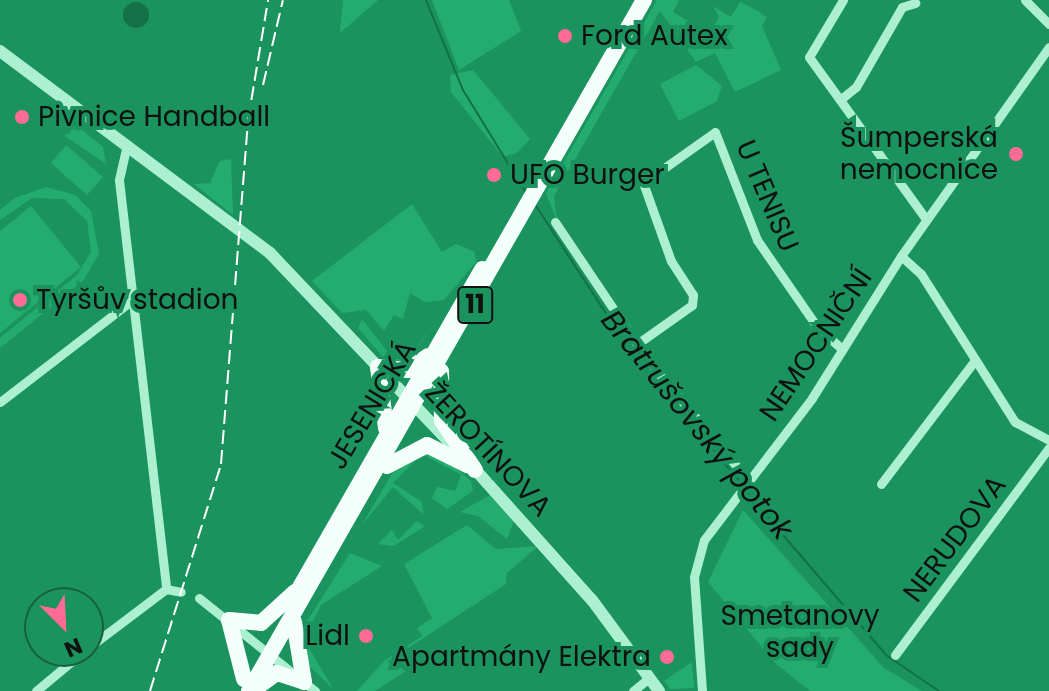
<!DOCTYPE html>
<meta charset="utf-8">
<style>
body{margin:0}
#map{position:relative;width:1049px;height:691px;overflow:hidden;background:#1b935e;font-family:Poppins,sans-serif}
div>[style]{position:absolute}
.green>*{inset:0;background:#24ac6e}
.water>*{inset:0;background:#127148}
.round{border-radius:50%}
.stream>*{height:2px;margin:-1px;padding:0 1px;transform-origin:1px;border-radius:1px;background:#127148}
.minor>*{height:9px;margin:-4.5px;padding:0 4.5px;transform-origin:4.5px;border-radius:4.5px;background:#acefd1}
.tertiary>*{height:12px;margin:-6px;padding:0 6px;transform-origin:6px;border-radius:6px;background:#acefd1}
.primary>*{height:16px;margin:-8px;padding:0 8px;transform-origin:8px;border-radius:8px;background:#f4fffb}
.rail>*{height:2px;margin-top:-1px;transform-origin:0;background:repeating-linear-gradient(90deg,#fff 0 14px,transparent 0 20px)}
.dots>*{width:22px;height:22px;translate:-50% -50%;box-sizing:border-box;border:4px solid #1b935e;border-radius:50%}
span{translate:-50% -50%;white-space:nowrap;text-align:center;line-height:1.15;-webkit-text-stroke:8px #1b935e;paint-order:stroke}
.shield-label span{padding:2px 6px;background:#1b935e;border:2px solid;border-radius:6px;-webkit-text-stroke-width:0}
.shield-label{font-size:26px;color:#111;font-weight:700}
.poi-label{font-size:28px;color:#111}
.left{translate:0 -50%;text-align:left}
.right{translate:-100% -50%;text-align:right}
.street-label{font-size:28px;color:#111}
.park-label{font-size:28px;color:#111}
.water-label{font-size:30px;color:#111;font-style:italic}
.north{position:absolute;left:24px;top:587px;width:80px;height:80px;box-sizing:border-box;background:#1b935e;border:2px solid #175f3f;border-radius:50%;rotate:156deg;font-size:22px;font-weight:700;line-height:32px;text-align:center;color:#111}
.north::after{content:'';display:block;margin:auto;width:28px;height:36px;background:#ff6a96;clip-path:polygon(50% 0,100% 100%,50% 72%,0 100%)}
</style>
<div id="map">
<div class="green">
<div style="clip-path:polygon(343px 0,378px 0,340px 33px)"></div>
<div style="clip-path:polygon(432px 0,509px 0,521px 31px,459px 70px)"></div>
<div style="clip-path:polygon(657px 0,679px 0,673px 12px,709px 33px,719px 17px,713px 6px,731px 17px,740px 2px,756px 10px,767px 17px,762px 26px,781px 70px,735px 92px,715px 53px,696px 62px,660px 11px,554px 196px,557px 221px,546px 193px)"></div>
<div style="clip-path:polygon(696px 65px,722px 86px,717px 101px,679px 121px,660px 84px)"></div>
<div style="clip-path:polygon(473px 70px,530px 139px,517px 153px,503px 157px,451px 92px,450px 75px)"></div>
<div style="clip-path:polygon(75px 124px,103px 147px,106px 164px,65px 136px)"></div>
<div style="clip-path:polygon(66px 145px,103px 177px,87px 195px,51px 163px)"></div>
<div style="clip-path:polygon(231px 159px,233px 215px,194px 184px,210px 183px,220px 161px)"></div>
<div style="clip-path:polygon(46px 187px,75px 195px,91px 211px,99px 254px,83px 281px,0 348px,0 338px,77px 275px,91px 252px,87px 221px,64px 199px,32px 198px,0 220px,0 210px,15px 198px)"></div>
<div style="clip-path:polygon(412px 204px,442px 252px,456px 244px,475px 252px,476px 262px,444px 300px,425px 302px,410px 293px,403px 319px,394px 315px,384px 331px,366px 310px,342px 313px,312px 281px)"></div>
<div style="clip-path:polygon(31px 206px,81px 267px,0 333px,0 231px)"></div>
<div style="clip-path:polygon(362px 319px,393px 359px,407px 359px,439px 319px,406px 362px,384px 358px,358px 328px)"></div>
<div style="clip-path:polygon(420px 451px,443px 457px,471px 481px,473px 491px,447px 509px,432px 498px,437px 487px,455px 491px,461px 475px,422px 454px,393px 483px,422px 502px,423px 514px,393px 487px,361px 526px,395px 469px)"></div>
<div style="clip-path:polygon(490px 495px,515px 518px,507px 539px,478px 516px,460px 512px)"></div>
<div style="clip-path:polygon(743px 510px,884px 668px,922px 691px,810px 691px,775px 663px,708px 582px)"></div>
<div style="clip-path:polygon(417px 521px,425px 526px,394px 546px,378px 544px,392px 530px,398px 540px)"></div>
<div style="clip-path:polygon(467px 525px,496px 549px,538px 546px,507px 573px,506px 584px,387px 662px,406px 671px,375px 691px,357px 691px,384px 661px,422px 636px,417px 628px,432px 618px,404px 564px)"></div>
<div style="clip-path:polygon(350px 553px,382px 566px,321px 605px,304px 640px,334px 690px,305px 662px,301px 631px)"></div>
<div style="clip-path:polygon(692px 662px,694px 688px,670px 689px,664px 681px)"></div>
</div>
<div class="water">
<div class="round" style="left:123px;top:2px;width:26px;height:26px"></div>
</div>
<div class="stream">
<div style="left:426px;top:0;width:97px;rotate:67.7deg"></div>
<div style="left:463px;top:90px;width:119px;rotate:58.5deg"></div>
<div style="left:536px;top:206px;width:181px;rotate:56.9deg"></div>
<div style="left:635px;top:358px;width:164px;rotate:49.7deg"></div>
<div style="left:746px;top:492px;width:215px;rotate:49.3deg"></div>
<div style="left:886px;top:655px;width:64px;rotate:34.2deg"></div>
</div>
<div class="minor">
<div style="left:843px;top:0;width:66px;rotate:120.8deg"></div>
<div style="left:809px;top:57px;width:200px;rotate:54.2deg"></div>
<div style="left:1025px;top:0;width:34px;rotate:45deg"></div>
<div style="left:841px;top:99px;width:19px;rotate:-39deg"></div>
<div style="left:856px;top:87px;width:92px;rotate:-60.1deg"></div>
<div style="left:902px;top:7px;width:14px;rotate:-17deg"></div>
<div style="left:126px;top:149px;width:32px;rotate:103deg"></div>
<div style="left:119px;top:180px;width:412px;rotate:83.4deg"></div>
<div style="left:555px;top:222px;width:169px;rotate:56.1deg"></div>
<div style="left:649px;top:362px;width:154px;rotate:50deg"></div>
<div style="left:901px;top:256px;width:27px;rotate:42deg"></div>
<div style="left:921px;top:274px;width:175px;rotate:57.6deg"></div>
<div style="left:1015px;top:422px;width:38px;rotate:28deg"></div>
<div style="left:637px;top:344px;width:67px;rotate:-35.3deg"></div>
<div style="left:692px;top:305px;width:10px;rotate:-84deg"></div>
<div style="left:693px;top:295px;width:40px;rotate:-122.9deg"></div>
<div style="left:671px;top:261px;width:83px;rotate:-109.7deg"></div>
<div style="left:643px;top:183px;width:88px;rotate:-35.3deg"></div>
<div style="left:715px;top:132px;width:116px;rotate:68.7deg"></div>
<div style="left:757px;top:240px;width:107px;rotate:55.3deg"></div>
<div style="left:818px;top:328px;width:32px;rotate:41deg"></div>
<div style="left:0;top:402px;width:170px;rotate:-37.6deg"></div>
<div style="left:881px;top:484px;width:156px;rotate:-52.8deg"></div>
<div style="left:166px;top:589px;width:15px;rotate:11deg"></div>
<div style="left:199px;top:598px;width:149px;rotate:38.7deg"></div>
<div style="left:88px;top:648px;width:98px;rotate:-37.1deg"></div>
<div style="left:895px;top:655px;width:258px;rotate:-53.4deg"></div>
<div style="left:36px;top:691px;width:62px;rotate:-39.8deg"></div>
<div style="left:633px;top:691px;width:21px;rotate:-39deg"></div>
<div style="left:702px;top:691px;width:114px;rotate:-94deg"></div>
<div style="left:694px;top:577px;width:38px;rotate:-75deg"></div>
<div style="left:704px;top:540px;width:178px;rotate:-52.7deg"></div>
<div style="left:812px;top:398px;width:168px;rotate:-57.9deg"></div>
<div style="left:901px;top:256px;width:256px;rotate:-54.7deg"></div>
</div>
<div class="tertiary">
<div style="left:0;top:51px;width:337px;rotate:36.8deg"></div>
<div style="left:270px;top:253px;width:263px;rotate:46.5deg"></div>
<div style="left:472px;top:466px;width:180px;rotate:48.2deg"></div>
<div style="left:592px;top:600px;width:113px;rotate:53.6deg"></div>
</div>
<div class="primary">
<div style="left:378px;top:367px;width:62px;rotate:82.5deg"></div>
<div style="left:378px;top:367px;width:30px;rotate:6deg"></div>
<div style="left:408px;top:370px;width:24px;rotate:-35deg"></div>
<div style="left:441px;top:371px;width:50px;rotate:88.9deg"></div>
<div style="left:442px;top:421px;width:59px;rotate:56deg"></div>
<div style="left:387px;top:466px;width:45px;rotate:-27.7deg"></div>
<div style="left:427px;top:445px;width:45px;rotate:26.6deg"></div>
<div style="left:291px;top:603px;width:385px;rotate:-60.2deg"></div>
<div style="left:229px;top:620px;width:32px;rotate:5deg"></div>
<div style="left:261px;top:623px;width:46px;rotate:-42.4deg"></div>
<div style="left:229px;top:620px;width:61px;rotate:75.7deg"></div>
<div style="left:294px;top:622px;width:61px;rotate:80.5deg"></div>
<div style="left:256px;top:688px;width:26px;rotate:-36deg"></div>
<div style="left:277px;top:673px;width:28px;rotate:18deg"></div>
<div style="left:249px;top:691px;width:796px;rotate:-60.25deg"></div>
</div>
<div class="rail">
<div style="left:263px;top:85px;width:87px;rotate:-76.8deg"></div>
<div style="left:150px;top:691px;width:238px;rotate:-72.6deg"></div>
<div style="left:221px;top:464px;width:345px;rotate:-85.5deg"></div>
<div style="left:248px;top:120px;width:122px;rotate:-80.5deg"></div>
</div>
<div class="dots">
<div style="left:565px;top:36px;background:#ff6a96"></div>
<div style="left:22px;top:117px;background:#ff6a96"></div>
<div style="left:1016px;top:154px;background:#ff6a96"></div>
<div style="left:494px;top:175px;background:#ff6a96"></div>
<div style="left:20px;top:300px;background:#ff6a96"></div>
<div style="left:366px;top:636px;background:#ff6a96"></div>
<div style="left:667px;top:657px;background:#ff6a96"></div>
</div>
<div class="shield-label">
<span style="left:475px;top:305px">11</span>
</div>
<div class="poi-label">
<span class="left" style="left:581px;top:36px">Ford Autex</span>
<span class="left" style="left:38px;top:117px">Pivnice Handball</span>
<span class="right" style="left:998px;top:154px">Šumperská<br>nemocnice</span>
<span class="left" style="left:510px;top:175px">UFO Burger</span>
<span class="left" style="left:36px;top:300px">Tyršův stadion</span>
<span class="right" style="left:350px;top:636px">Lidl</span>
<span class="right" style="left:651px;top:657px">Apartmány Elektra</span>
</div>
<div class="street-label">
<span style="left:767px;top:196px;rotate:67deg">U TENISU</span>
<span style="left:816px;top:345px;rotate:-56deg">NEMOCNIČNÍ</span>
<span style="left:372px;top:405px;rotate:-59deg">JESENICKÁ</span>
<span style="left:488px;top:450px;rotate:47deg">ŽEROTÍNOVA</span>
<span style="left:955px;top:539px;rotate:-53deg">NERUDOVA</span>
</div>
<div class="park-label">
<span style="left:800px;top:632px">Smetanovy<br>sady</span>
</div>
<div class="water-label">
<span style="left:697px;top:425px;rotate:51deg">Bratrušovský potok</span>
</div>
<div class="north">N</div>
</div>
